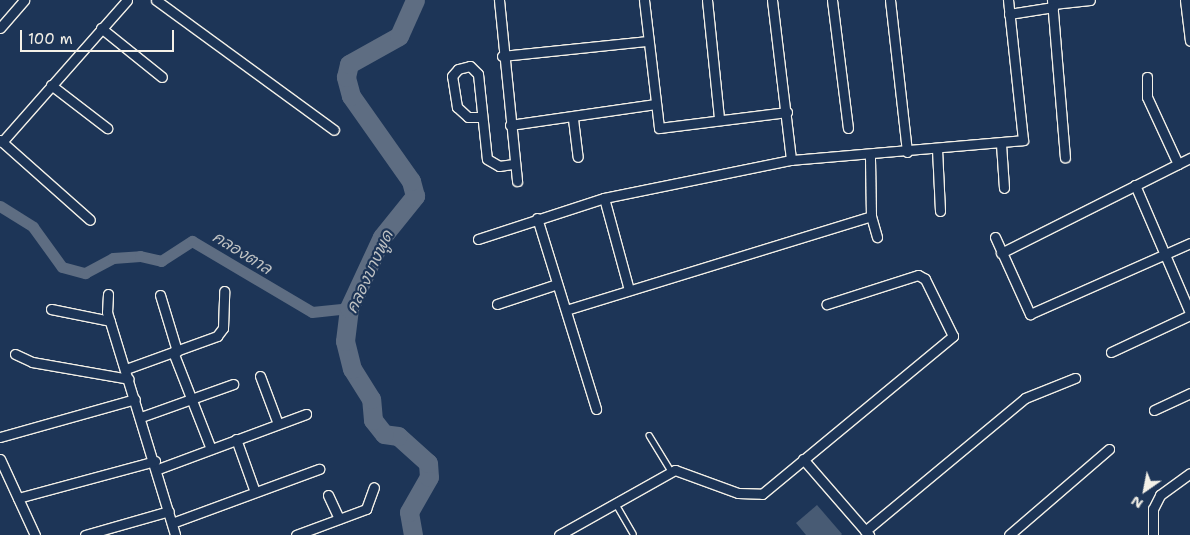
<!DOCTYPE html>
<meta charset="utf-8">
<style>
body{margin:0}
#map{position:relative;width:1190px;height:535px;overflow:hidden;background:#1d3557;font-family:"Shantell Sans","Playpen Sans Thai",sans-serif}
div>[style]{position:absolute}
.canal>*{height:11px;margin:-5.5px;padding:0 5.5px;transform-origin:5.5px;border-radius:5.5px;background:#5e6d82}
.river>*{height:19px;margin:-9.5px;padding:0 9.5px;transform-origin:9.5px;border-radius:9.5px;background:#5e6d82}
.building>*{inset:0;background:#485b74}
.roads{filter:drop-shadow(1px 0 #f4f1e8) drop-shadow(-1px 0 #f4f1e8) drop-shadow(0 1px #f4f1e8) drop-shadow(0 -1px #f4f1e8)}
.lane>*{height:4.5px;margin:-2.25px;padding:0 2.25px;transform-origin:2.25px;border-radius:2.25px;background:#1d3557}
.street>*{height:9px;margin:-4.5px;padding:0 4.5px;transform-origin:4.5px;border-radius:4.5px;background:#1d3557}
span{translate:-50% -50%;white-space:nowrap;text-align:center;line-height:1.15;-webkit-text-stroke:4.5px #1d3557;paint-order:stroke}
.water-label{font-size:16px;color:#c0c3c4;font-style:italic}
.north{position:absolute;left:1120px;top:465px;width:50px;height:50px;-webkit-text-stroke:4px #1d3557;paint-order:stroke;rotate:213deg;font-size:14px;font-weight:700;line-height:20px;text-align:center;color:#f4f1e8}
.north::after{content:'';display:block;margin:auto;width:18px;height:22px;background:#f4f1e8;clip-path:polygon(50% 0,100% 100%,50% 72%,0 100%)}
.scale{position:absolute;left:20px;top:30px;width:154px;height:22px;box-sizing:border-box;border:2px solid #f4f1e8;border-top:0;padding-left:6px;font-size:15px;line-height:18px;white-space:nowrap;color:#f4f1e8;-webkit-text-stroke:4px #1d3557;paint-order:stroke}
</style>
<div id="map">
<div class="canal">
<div style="left:0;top:206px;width:39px;rotate:32deg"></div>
<div style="left:33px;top:227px;width:49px;rotate:54.1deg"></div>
<div style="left:62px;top:267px;width:24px;rotate:15deg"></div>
<div style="left:85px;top:273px;width:32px;rotate:-28deg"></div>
<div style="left:113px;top:258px;width:27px;rotate:-4deg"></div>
<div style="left:140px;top:256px;width:22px;rotate:13deg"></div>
<div style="left:161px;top:261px;width:37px;rotate:-33deg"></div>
<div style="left:192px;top:241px;width:139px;rotate:30.6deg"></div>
<div style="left:312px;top:312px;width:37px;rotate:-6deg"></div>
</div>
<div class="river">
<div style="left:413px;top:535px;width:23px;rotate:-100deg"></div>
<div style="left:409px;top:512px;width:40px;rotate:-60.3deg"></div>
<div style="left:429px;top:477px;width:14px;rotate:-94deg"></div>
<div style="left:428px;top:463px;width:40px;rotate:-138deg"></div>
<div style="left:398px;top:436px;width:14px;rotate:-172deg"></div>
<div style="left:384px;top:434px;width:18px;rotate:-128deg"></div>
<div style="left:373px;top:420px;width:21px;rotate:-95deg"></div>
<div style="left:371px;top:399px;width:36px;rotate:-122deg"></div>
<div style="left:352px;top:369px;width:29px;rotate:-104deg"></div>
<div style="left:345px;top:341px;width:33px;rotate:-83deg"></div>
<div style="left:349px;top:308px;width:78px;rotate:-65.1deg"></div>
<div style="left:382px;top:237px;width:53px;rotate:-51.2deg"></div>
<div style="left:415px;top:196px;width:16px;rotate:-105deg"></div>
<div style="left:411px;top:181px;width:104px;rotate:-125.2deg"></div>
<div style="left:351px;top:96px;width:20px;rotate:-105deg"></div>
<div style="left:346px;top:77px;width:13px;rotate:-77deg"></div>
<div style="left:349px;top:64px;width:57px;rotate:-29.2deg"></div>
<div style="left:399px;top:36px;width:39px;rotate:-66deg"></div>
</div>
<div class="building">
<div style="clip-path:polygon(817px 505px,842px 534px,841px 535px,806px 535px,796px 523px)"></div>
</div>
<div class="roads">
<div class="lane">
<div style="left:649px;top:435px;width:42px;rotate:58.6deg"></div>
<div style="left:616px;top:504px;width:34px;rotate:60deg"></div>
</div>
<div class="street">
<div style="left:156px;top:0;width:220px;rotate:36.1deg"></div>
<div style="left:499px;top:0;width:182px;rotate:84.3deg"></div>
<div style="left:644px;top:0;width:129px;rotate:83.3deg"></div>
<div style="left:659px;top:128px;width:129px;rotate:-7.1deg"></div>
<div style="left:707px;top:0;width:120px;rotate:84.2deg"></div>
<div style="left:772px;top:0;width:161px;rotate:83.2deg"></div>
<div style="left:832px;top:0;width:129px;rotate:82.9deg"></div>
<div style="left:890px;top:0;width:153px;rotate:83.6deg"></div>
<div style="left:1052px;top:0;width:158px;rotate:85.3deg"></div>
<div style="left:1185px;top:0;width:41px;rotate:83deg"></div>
<div style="left:1053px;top:4px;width:37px;rotate:-6deg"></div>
<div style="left:1009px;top:14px;width:45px;rotate:-9deg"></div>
<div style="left:0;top:28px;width:37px;rotate:-49deg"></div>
<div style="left:101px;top:28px;width:78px;rotate:38.8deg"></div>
<div style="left:502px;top:56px;width:147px;rotate:-5.9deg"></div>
<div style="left:1147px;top:77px;width:20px;rotate:90deg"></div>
<div style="left:1147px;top:97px;width:74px;rotate:65.2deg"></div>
<div style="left:51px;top:85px;width:71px;rotate:37.5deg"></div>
<div style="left:481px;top:117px;width:13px;rotate:180deg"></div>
<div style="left:468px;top:117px;width:15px;rotate:-138deg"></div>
<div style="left:457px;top:107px;width:31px;rotate:-99deg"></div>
<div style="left:452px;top:76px;width:9px;rotate:-49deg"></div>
<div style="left:458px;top:69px;width:12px;rotate:-14deg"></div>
<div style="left:470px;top:66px;width:11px;rotate:45deg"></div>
<div style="left:478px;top:74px;width:85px;rotate:84deg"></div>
<div style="left:487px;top:159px;width:14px;rotate:30deg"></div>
<div style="left:499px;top:166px;width:15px;rotate:-8deg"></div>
<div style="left:573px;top:119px;width:38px;rotate:83deg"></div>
<div style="left:510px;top:125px;width:147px;rotate:-8.2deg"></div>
<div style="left:0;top:140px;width:120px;rotate:41.6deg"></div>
<div style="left:2px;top:142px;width:189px;rotate:-48.6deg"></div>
<div style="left:1001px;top:144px;width:44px;rotate:86.1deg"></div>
<div style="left:937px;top:149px;width:62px;rotate:87.2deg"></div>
<div style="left:1135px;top:185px;width:139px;rotate:66.7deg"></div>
<div style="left:604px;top:198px;width:95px;rotate:74.8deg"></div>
<div style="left:871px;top:216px;width:22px;rotate:74deg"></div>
<div style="left:537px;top:218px;width:200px;rotate:72.8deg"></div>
<div style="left:995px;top:237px;width:85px;rotate:65.6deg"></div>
<div style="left:1030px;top:314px;width:175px;rotate:-23.9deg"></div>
<div style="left:478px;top:239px;width:133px;rotate:-18deg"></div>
<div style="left:604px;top:198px;width:191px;rotate:-11.5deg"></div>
<div style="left:791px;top:160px;width:233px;rotate:-4.9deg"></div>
<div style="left:1023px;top:140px;width:141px;rotate:-96.1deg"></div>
<div style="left:1001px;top:253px;width:212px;rotate:-26.7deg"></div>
<div style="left:108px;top:294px;width:18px;rotate:93deg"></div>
<div style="left:107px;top:312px;width:233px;rotate:73deg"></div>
<div style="left:160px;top:295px;width:59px;rotate:73.1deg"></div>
<div style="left:497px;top:304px;width:63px;rotate:-18.4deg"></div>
<div style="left:51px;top:309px;width:60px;rotate:11.5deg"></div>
<div style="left:566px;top:310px;width:319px;rotate:-17.1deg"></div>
<div style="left:871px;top:216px;width:60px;rotate:-91deg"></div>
<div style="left:173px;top:352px;width:104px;rotate:68.6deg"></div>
<div style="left:1111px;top:352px;width:87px;rotate:-25.1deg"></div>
<div style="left:15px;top:354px;width:19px;rotate:25deg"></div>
<div style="left:32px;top:362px;width:98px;rotate:9.9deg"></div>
<div style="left:126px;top:369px;width:97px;rotate:-19.9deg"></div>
<div style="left:217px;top:336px;width:10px;rotate:-53deg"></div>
<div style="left:223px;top:328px;width:37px;rotate:-88deg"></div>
<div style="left:260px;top:376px;width:51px;rotate:69.4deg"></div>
<div style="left:1154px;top:410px;width:40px;rotate:-25deg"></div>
<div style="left:141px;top:417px;width:98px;rotate:-19.7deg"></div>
<div style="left:0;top:437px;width:140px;rotate:-15.7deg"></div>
<div style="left:236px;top:439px;width:56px;rotate:70.3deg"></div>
<div style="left:0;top:459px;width:84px;rotate:65.3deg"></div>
<div style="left:803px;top:459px;width:101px;rotate:49deg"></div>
<div style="left:158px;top:469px;width:158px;rotate:-20.4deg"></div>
<div style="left:328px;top:495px;width:26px;rotate:65deg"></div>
<div style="left:18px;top:498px;width:142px;rotate:-15.1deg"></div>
<div style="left:172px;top:523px;width:157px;rotate:-20.2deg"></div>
<div style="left:865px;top:531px;width:208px;rotate:-39.7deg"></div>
<div style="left:1025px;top:398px;width:54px;rotate:-21.8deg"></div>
<div style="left:85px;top:535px;width:87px;rotate:-15.9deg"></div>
<div style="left:296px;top:535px;width:75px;rotate:-20.4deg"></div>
<div style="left:366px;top:509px;width:23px;rotate:-70deg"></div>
<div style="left:559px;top:535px;width:133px;rotate:-29.3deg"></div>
<div style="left:675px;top:470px;width:67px;rotate:20.1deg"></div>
<div style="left:738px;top:493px;width:24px;rotate:2deg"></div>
<div style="left:762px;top:494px;width:248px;rotate:-39.6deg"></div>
<div style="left:953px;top:336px;width:64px;rotate:-116.2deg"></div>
<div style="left:925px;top:279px;width:8px;rotate:-150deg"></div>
<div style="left:918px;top:275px;width:96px;rotate:162.3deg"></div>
<div style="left:1009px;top:535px;width:132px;rotate:-40.7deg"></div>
<div style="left:1153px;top:535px;width:26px;rotate:-90deg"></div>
<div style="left:1153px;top:509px;width:16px;rotate:-63deg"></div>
<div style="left:1160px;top:495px;width:37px;rotate:-36deg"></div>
</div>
</div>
<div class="water-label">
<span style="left:242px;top:253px;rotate:32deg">คลองตาล</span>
<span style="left:370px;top:272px;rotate:-65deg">คลองบางพูด</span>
</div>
<div class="north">N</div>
<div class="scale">100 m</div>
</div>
